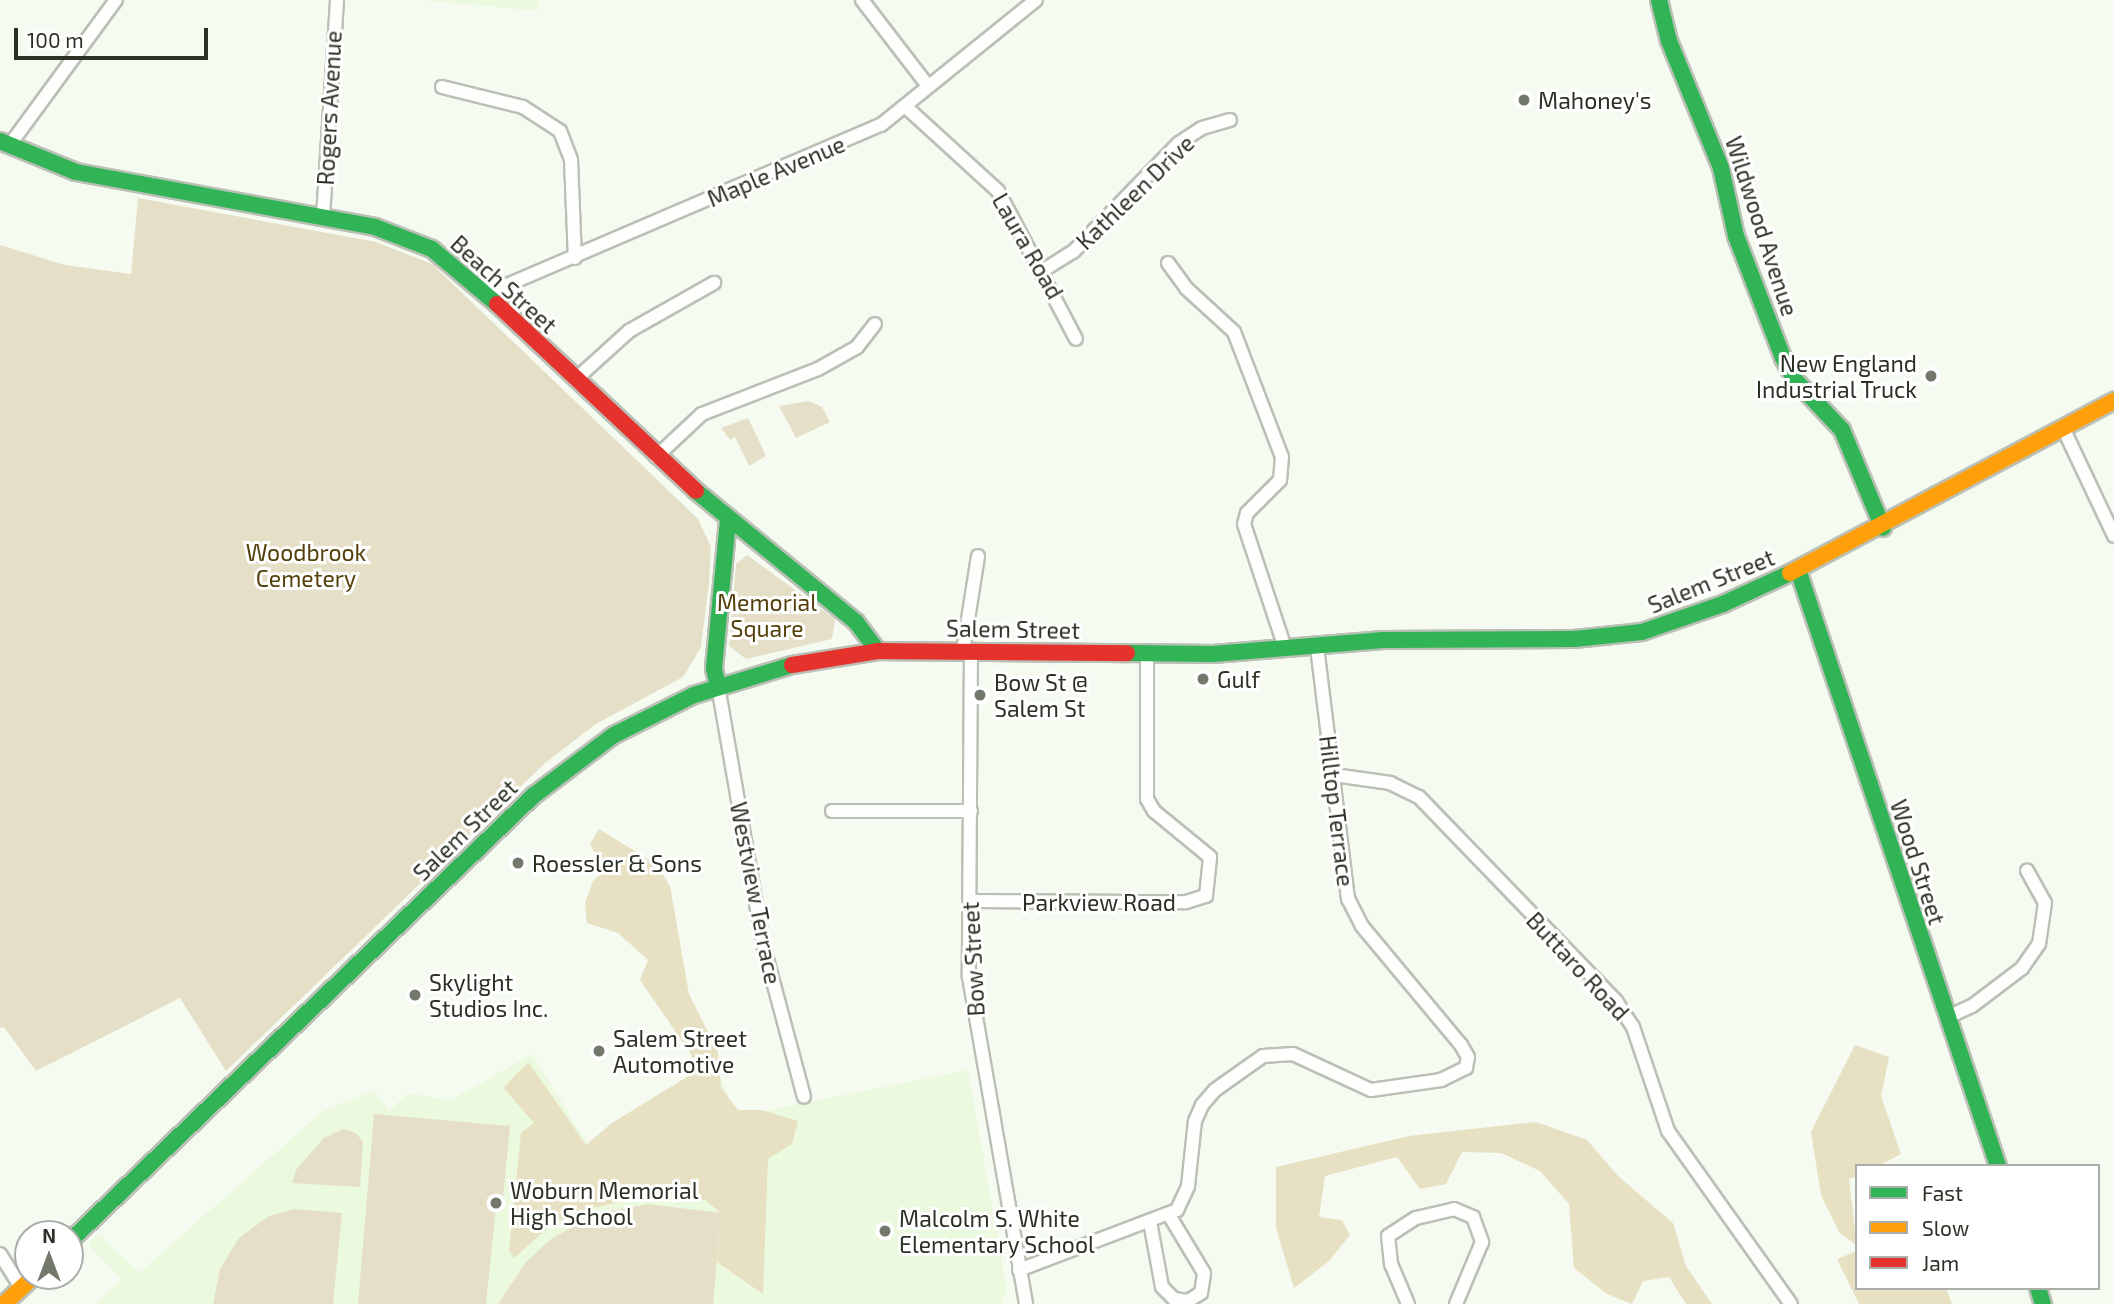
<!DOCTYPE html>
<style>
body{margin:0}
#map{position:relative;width:2114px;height:1304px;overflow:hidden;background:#f5fbf0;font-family:"Exo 2",sans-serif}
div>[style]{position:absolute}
.built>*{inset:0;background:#ebf9de}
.green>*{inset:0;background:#e5dfc7}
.forest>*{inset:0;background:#e7e0c3}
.roads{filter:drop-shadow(2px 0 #bbc0b6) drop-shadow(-2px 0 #bbc0b6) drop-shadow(0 2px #bbc0b6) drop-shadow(0 -2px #bbc0b6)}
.street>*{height:12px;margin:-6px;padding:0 6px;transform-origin:6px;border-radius:6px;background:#fefefd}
.fast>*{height:16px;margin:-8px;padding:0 8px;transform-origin:8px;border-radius:8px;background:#30b455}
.slow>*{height:16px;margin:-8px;padding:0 8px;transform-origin:8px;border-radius:8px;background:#ff9f0a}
.jam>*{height:16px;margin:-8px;padding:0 8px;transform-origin:8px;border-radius:8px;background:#e5322d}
.dots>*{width:19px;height:19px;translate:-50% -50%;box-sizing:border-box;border:4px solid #fff;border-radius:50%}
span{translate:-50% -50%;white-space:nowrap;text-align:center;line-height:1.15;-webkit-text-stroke:6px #fff;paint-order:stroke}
.poi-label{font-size:23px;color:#2b3125}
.left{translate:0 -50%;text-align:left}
.right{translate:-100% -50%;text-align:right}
.street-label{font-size:23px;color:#2b3125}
.park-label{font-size:23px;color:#54400b}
.legend{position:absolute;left:1855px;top:1164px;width:245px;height:126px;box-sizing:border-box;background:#fff;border:2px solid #aaada8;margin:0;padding:9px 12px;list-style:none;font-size:21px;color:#2b3125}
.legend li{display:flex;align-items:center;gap:14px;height:35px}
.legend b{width:35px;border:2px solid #aaada8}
.north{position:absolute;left:14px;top:1220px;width:70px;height:70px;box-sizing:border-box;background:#fff;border:2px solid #aaada8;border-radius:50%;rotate:0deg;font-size:19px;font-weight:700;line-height:28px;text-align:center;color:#2b3125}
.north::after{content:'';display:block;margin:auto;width:24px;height:32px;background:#72786c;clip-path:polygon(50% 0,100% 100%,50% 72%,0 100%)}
.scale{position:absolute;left:14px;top:28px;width:194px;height:32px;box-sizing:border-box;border:4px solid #2b3125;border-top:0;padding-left:9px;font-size:21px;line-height:24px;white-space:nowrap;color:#2b3125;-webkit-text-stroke:5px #fff;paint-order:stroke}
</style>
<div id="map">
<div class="built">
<div style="clip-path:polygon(422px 0,539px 0,538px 11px)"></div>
<div style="clip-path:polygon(532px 1054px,587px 1143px,654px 1101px,722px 1079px,735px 1117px,968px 1070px,1007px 1290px,1001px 1304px,96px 1304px,122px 1279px,88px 1244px,99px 1234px,139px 1273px,323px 1111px,374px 1090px,389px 1111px,408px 1093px,451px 1100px)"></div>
</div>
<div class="green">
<div style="clip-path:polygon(138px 198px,376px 242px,432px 264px,698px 519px,711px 547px,709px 583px,701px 647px,683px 677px,596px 724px,545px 763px,226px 1071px,180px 998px,36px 1071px,4px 1027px,0 1028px,0 245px,65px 265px,131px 274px)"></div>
<div style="clip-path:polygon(809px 401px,822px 407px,830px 422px,796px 438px,779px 406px)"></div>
<div style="clip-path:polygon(748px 418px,766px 456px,749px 466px,735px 437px,730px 440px,721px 428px)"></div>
<div style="clip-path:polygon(747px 555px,835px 619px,832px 639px,746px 659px,729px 646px,736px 564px)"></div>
<div style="clip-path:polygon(374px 1114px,510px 1126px,502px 1207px,496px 1207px,486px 1304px,358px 1304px)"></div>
<div style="clip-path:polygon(343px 1129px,356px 1133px,363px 1142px,360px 1187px,292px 1183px,296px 1170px,324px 1138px)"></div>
<div style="clip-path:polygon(648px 1204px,721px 1213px,713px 1304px,498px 1304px,526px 1262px,551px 1239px,598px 1213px)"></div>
<div style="clip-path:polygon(294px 1209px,342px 1213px,333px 1304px,213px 1304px,220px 1269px,239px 1238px,269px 1216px)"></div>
</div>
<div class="forest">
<div style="clip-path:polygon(599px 829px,656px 864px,670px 886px,689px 994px,718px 1052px,721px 1088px,738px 1110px,761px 1110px,798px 1121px,792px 1144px,768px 1159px,763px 1294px,717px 1262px,721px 1213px,705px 1200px,663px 1192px,584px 1210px,551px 1225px,514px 1258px,509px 1250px,521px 1133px,534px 1123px,504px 1088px,516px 1074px,529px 1063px,586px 1145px,612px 1123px,695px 1072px,691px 1054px,640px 980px,648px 960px,618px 933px,587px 923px,585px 903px,593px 881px,604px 870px,590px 844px)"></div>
<div style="clip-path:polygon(1855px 1045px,1889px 1057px,1881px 1096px,1901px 1154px,1878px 1166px,1857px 1166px,1857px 1176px,1849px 1179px,1857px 1246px,1839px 1232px,1821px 1195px,1811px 1132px)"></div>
<div style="clip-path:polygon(1536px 1122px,1587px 1140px,1618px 1176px,1673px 1223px,1686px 1266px,1712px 1304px,1686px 1304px,1669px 1277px,1643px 1281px,1632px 1304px,1607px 1294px,1574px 1268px,1569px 1204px,1540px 1171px,1501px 1153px,1462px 1152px,1446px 1184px,1420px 1189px,1397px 1157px,1325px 1176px,1319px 1217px,1342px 1220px,1350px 1235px,1329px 1261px,1294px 1288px,1276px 1228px,1276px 1167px,1409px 1136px)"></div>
<div style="clip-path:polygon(1857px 1251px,1857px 1288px,1946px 1288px,1952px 1304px,1859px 1304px,1837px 1259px)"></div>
</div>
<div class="roads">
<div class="street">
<div style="left:862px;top:0;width:108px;rotate:52.5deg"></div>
<div style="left:442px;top:87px;width:83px;rotate:13.9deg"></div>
<div style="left:523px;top:107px;width:44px;rotate:33deg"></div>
<div style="left:560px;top:131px;width:31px;rotate:69deg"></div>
<div style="left:571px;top:160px;width:98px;rotate:87.7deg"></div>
<div style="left:906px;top:107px;width:125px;rotate:42.4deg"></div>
<div style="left:998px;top:191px;width:167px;rotate:62.2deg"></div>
<div style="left:9px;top:146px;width:181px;rotate:-53.8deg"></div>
<div style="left:323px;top:217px;width:217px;rotate:-86.3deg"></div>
<div style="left:1168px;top:263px;width:31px;rotate:54deg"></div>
<div style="left:1186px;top:288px;width:65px;rotate:42.5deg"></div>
<div style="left:1234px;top:332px;width:134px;rotate:69deg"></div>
<div style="left:1282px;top:457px;width:23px;rotate:95deg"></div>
<div style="left:1280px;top:480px;width:47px;rotate:135deg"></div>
<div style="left:1247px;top:513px;width:11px;rotate:105deg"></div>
<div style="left:1244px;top:524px;width:131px;rotate:71.7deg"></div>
<div style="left:1042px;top:271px;width:36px;rotate:-32deg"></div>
<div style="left:1073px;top:252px;width:152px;rotate:-45.8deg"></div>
<div style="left:1179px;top:143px;width:27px;rotate:-33deg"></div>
<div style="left:1202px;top:128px;width:29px;rotate:-16deg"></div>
<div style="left:486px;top:294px;width:430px;rotate:-23.2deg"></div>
<div style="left:881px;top:125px;width:199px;rotate:-38.9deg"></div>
<div style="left:575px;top:380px;width:73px;rotate:-42.2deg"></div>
<div style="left:629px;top:331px;width:98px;rotate:-29.5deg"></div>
<div style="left:2064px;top:430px;width:117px;rotate:64.7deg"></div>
<div style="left:656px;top:457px;width:63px;rotate:-43.1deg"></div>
<div style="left:702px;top:414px;width:124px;rotate:-21.2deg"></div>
<div style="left:818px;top:369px;width:45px;rotate:-29.4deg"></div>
<div style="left:857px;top:347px;width:29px;rotate:-52deg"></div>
<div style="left:963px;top:651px;width:96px;rotate:-81deg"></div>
<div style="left:971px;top:651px;width:326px;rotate:90.4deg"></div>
<div style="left:969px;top:977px;width:332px;rotate:80.1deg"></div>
<div style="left:718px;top:686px;width:262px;rotate:80.1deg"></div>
<div style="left:763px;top:944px;width:158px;rotate:75deg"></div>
<div style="left:1334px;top:775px;width:57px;rotate:8.1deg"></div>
<div style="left:1390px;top:783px;width:32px;rotate:26deg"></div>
<div style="left:1419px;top:797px;width:284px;rotate:46deg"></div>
<div style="left:1616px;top:1001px;width:31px;rotate:57deg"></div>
<div style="left:1633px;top:1027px;width:110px;rotate:71.4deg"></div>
<div style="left:1668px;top:1131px;width:212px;rotate:54.6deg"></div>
<div style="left:832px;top:811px;width:139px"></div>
<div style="left:970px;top:901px;width:216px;rotate:0.3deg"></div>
<div style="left:1186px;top:902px;width:21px;rotate:-17deg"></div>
<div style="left:1206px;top:896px;width:39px;rotate:-84deg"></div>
<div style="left:1210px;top:857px;width:72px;rotate:-140.6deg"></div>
<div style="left:1154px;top:811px;width:14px;rotate:-120deg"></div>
<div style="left:1147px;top:799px;width:145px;rotate:-90deg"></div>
<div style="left:1948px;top:1017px;width:26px;rotate:-25deg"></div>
<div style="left:1972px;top:1006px;width:63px;rotate:-37.2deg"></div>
<div style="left:2022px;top:968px;width:29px;rotate:-55deg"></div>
<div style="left:2039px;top:944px;width:41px;rotate:-81.7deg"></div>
<div style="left:2045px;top:903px;width:37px;rotate:-119deg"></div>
<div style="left:1150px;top:1222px;width:66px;rotate:79.5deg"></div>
<div style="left:1162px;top:1287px;width:17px;rotate:45deg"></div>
<div style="left:1174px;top:1299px;width:14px;rotate:8deg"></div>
<div style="left:1188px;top:1301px;width:15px;rotate:-32deg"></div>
<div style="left:1201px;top:1293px;width:20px;rotate:-81deg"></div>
<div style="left:1204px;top:1273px;width:68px;rotate:-121.1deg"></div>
<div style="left:0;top:1254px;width:40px;rotate:58deg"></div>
<div style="left:1019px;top:1270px;width:169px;rotate:-20.8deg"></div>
<div style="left:1177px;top:1210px;width:26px;rotate:-65deg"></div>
<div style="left:1188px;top:1186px;width:65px;rotate:-83.9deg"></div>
<div style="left:1195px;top:1121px;width:17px;rotate:-66deg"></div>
<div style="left:1202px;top:1105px;width:20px;rotate:-49deg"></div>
<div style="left:1215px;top:1090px;width:59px;rotate:-35.3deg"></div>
<div style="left:1263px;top:1056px;width:30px;rotate:-4deg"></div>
<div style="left:1293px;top:1054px;width:86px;rotate:24.8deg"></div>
<div style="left:1371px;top:1090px;width:71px;rotate:-8.1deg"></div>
<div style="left:1441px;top:1080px;width:28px;rotate:-26deg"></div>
<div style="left:1466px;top:1068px;width:11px;rotate:-80deg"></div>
<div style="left:1468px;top:1057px;width:14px;rotate:-120deg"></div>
<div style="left:1461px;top:1045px;width:155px;rotate:-129.8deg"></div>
<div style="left:1362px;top:926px;width:30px;rotate:-117deg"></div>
<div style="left:1348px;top:899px;width:256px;rotate:-97deg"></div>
<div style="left:1408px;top:1304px;width:43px;rotate:-113deg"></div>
<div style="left:1391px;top:1264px;width:28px;rotate:-96deg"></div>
<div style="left:1388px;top:1236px;width:33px;rotate:-33deg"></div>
<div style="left:1416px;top:1218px;width:39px;rotate:-13deg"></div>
<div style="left:1454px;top:1209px;width:21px;rotate:23deg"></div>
<div style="left:1473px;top:1217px;width:27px;rotate:70deg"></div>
<div style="left:1482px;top:1242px;width:67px;rotate:112.8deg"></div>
</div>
<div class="fast">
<div style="left:1659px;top:0;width:42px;rotate:76.3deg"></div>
<div style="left:1669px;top:41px;width:137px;rotate:67.7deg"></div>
<div style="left:1721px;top:168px;width:70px;rotate:77.6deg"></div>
<div style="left:1736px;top:236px;width:131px;rotate:68.9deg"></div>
<div style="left:1783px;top:358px;width:26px;rotate:61deg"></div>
<div style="left:1796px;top:381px;width:67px;rotate:46.8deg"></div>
<div style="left:1842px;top:430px;width:106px;rotate:67.3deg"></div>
<div style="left:0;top:141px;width:82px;rotate:22.2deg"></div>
<div style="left:76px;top:172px;width:304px;rotate:10.4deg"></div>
<div style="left:375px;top:227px;width:61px;rotate:21.1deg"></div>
<div style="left:432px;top:249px;width:85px;rotate:40.2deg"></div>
<div style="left:696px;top:491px;width:207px;rotate:39.3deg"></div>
<div style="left:856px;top:622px;width:36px;rotate:53deg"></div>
<div style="left:1798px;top:570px;width:629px;rotate:71.45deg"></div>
<div style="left:1127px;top:653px;width:86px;rotate:0.7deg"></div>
<div style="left:1213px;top:654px;width:171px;rotate:-4.7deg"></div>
<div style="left:1383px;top:640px;width:191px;rotate:-0.3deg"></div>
<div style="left:1574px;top:639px;width:68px;rotate:-5.9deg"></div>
<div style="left:1642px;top:632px;width:86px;rotate:-19.1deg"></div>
<div style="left:1723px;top:604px;width:74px;rotate:-24.8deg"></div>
<div style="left:718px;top:686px;width:18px;rotate:-103deg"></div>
<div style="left:714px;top:668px;width:148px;rotate:-84.6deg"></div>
<div style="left:70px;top:1241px;width:642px;rotate:-43.86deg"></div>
<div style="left:533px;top:796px;width:101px;rotate:-37deg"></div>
<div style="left:614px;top:735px;width:89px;rotate:-26.6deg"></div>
<div style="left:694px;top:695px;width:102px;rotate:-17deg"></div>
<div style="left:2038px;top:1288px;width:17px;rotate:73deg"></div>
</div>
<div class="slow">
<div style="left:1790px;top:573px;width:367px;rotate:-28deg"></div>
<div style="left:4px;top:1304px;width:41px;rotate:-43deg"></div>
</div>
<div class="jam">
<div style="left:497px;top:304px;width:273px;rotate:43.2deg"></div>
<div style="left:792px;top:665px;width:87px;rotate:-9.2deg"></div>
<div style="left:878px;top:651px;width:249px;rotate:0.5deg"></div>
</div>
</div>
<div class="dots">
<div style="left:1524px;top:100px;background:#72786c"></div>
<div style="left:1931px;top:376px;background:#72786c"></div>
<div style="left:1203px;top:679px;background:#72786c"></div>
<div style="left:980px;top:695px;background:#72786c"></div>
<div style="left:518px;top:863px;background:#72786c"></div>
<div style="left:415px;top:995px;background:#72786c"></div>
<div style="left:599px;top:1051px;background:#72786c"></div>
<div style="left:496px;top:1203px;background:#72786c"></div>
<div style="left:885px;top:1231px;background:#72786c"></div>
</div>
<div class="poi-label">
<span class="left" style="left:1538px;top:100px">Mahoney's</span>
<span class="right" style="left:1917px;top:376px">New England<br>Industrial Truck</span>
<span class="left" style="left:1217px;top:679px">Gulf</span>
<span class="left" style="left:994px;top:695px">Bow St @<br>Salem St</span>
<span class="left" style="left:532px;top:863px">Roessler &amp; Sons</span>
<span class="left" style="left:429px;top:995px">Skylight<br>Studios Inc.</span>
<span class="left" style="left:613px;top:1051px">Salem Street<br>Automotive</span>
<span class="left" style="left:510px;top:1203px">Woburn Memorial<br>High School</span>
<span class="left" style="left:899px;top:1231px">Malcolm S. White<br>Elementary School</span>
</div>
<div class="street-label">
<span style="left:329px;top:108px;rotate:-87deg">Rogers Avenue</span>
<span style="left:776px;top:171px;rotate:-23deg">Maple Avenue</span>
<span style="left:1135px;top:192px;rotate:-44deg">Kathleen Drive</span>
<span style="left:1762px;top:226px;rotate:72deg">Wildwood Avenue</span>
<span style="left:1028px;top:246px;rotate:60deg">Laura Road</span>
<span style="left:504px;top:284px;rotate:42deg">Beach Street</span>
<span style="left:1711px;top:581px;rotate:-22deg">Salem Street</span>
<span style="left:1013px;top:629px;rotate:1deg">Salem Street</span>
<span style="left:1337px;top:811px;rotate:83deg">Hilltop Terrace</span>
<span style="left:465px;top:830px;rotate:-44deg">Salem Street</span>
<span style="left:1918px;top:862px;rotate:72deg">Wood Street</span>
<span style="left:756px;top:893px;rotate:79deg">Westview Terrace</span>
<span style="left:1099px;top:902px">Parkview Road</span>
<span style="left:973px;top:959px;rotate:-93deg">Bow Street</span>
<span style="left:1578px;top:966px;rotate:47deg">Buttaro Road</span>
</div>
<div class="park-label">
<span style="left:306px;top:565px">Woodbrook<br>Cemetery</span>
<span style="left:767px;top:615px">Memorial<br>Square</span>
</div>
<ul class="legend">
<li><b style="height:9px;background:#30b455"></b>Fast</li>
<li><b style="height:9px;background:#ff9f0a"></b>Slow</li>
<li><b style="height:9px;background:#e5322d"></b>Jam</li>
</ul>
<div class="north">N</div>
<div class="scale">100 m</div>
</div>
